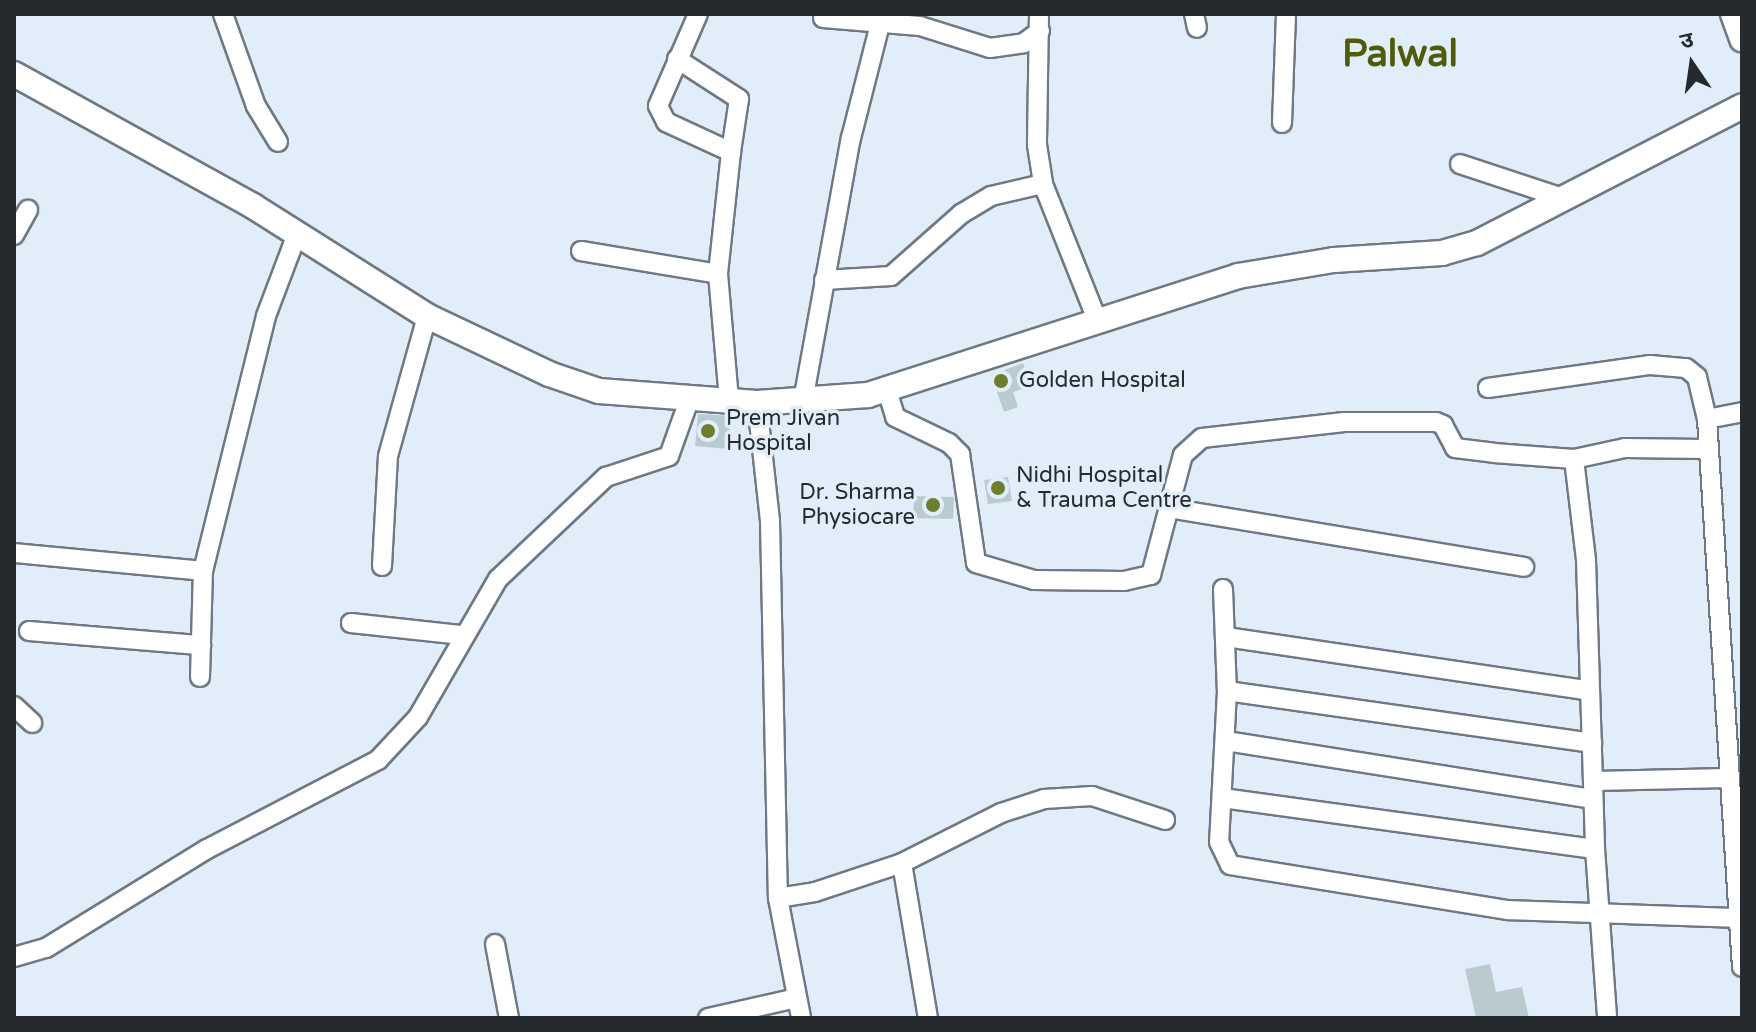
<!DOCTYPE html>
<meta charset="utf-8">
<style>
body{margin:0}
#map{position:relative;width:1756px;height:1032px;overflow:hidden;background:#e1eef9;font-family:"Varela Round","Noto Sans Devanagari",sans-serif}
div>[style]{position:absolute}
.building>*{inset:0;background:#bacbd0}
.roads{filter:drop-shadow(2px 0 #6e7983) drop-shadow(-2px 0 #6e7983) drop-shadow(0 2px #6e7983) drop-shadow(0 -2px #6e7983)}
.minor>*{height:18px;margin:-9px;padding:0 9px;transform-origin:9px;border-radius:9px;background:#fff}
.secondary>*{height:24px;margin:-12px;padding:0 12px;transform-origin:12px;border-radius:12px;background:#fff}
.dots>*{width:22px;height:22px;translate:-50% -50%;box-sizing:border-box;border:4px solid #e1eef9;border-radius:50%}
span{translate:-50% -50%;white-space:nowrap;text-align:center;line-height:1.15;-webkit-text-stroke:7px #e1eef9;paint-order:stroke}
.poi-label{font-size:22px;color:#252a2e}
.left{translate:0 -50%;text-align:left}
.right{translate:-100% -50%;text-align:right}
.town-label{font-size:38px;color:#4f5b09;font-weight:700}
.frame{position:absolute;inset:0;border:16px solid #252a2e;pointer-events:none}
.north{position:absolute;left:1652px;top:24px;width:80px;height:80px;-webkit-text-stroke:6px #e1eef9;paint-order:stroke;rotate:347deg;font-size:22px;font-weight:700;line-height:32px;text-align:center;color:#252a2e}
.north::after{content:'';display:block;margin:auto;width:28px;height:36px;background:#252a2e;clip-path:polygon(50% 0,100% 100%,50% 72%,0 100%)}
</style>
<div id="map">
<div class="building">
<div style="clip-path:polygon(1023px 363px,1031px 386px,1013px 392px,1018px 407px,1004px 412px,991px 375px)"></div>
<div style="clip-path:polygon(698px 414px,731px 416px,728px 449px,695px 446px)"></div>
<div style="clip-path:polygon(1008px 477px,1012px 501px,988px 504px,984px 480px)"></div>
<div style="clip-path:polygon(914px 496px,954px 497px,953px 519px,913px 518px)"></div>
<div style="clip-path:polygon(1490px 964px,1496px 992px,1522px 987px,1529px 1018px,1476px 1018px,1465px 969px)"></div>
</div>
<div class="roads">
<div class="minor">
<div style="left:223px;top:14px;width:98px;rotate:70.3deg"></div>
<div style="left:256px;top:106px;width:42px;rotate:58.6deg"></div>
<div style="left:698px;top:14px;width:100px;rotate:113.5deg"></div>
<div style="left:658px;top:106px;width:18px;rotate:63deg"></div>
<div style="left:666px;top:122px;width:72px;rotate:24.8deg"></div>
<div style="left:731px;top:152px;width:123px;rotate:96.1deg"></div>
<div style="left:718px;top:274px;width:126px;rotate:85deg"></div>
<div style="left:1039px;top:14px;width:131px;rotate:90.9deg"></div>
<div style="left:1037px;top:145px;width:39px;rotate:81deg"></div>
<div style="left:1043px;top:184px;width:146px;rotate:68.3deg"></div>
<div style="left:1194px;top:14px;width:14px;rotate:78deg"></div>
<div style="left:823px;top:18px;width:97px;rotate:4.7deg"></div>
<div style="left:920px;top:26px;width:73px;rotate:17.4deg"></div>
<div style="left:990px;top:48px;width:34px;rotate:-8deg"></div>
<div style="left:1024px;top:43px;width:20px;rotate:-37deg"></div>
<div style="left:677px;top:59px;width:74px;rotate:32.8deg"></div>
<div style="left:739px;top:99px;width:54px;rotate:98.6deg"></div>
<div style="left:1282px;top:123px;width:109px;rotate:-87.9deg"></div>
<div style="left:1460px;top:164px;width:108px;rotate:18.3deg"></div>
<div style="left:14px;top:235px;width:29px;rotate:-61deg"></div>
<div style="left:581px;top:251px;width:139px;rotate:9.5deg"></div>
<div style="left:824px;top:280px;width:67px;rotate:-3.4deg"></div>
<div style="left:891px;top:276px;width:94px;rotate:-41.5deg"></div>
<div style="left:961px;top:214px;width:35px;rotate:-31deg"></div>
<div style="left:991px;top:196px;width:53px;rotate:-13deg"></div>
<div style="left:1488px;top:388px;width:164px;rotate:-8.1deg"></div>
<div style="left:1650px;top:365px;width:36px;rotate:5deg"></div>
<div style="left:1686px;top:368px;width:14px;rotate:39deg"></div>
<div style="left:1697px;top:377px;width:43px;rotate:76.6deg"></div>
<div style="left:1707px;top:419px;width:549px;rotate:86.35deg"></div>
<div style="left:887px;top:390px;width:28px;rotate:73deg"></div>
<div style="left:895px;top:417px;width:60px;rotate:25.7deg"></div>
<div style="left:949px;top:443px;width:16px;rotate:45deg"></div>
<div style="left:960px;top:454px;width:110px;rotate:81.6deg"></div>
<div style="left:976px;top:563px;width:60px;rotate:16.3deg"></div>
<div style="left:1034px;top:580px;width:90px;rotate:0.6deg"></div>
<div style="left:1124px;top:581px;width:28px;rotate:-13deg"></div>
<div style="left:1151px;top:575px;width:124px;rotate:-75.1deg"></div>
<div style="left:1183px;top:455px;width:25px;rotate:-42deg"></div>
<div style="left:1202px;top:438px;width:143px;rotate:-6.4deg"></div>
<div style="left:1344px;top:422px;width:92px"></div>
<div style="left:1436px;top:422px;width:8px;rotate:23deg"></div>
<div style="left:1443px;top:425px;width:26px;rotate:62deg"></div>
<div style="left:1455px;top:448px;width:39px;rotate:7deg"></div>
<div style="left:1494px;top:453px;width:80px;rotate:4.3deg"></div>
<div style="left:1574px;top:459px;width:52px;rotate:-12.2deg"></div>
<div style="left:1625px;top:448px;width:83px;rotate:0.7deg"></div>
<div style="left:803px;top:401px;width:267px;rotate:-79.7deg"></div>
<div style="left:851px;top:138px;width:122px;rotate:-75.7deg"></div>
<div style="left:757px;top:403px;width:119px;rotate:83.7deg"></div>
<div style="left:770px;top:521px;width:377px;rotate:88.8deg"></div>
<div style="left:778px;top:898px;width:122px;rotate:79.1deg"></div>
<div style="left:1707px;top:419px;width:36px;rotate:-11deg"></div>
<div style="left:1574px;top:459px;width:102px;rotate:83.2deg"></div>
<div style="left:1586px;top:560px;width:289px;rotate:88.2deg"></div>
<div style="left:1595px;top:849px;width:169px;rotate:85.9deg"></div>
<div style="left:1169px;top:508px;width:360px;rotate:9.4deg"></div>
<div style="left:14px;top:553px;width:190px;rotate:5.4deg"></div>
<div style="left:382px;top:566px;width:110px;rotate:-86.9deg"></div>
<div style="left:388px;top:456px;width:145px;rotate:-74.4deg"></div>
<div style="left:1223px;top:589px;width:102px;rotate:87.8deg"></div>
<div style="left:1227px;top:691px;width:151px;rotate:93deg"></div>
<div style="left:1219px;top:842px;width:25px;rotate:64deg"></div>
<div style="left:1230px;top:865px;width:282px;rotate:9.2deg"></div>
<div style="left:1508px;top:910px;width:231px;rotate:2deg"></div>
<div style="left:351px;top:623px;width:112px;rotate:6.2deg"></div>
<div style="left:29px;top:631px;width:173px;rotate:4.7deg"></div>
<div style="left:1226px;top:637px;width:368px;rotate:8.4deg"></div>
<div style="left:200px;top:677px;width:106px;rotate:-88.4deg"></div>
<div style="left:203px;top:571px;width:263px;rotate:-76.1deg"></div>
<div style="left:266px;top:316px;width:88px;rotate:-69.3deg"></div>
<div style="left:1227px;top:691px;width:369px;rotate:8.1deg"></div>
<div style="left:14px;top:706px;width:25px;rotate:43deg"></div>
<div style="left:1226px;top:741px;width:372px;rotate:9deg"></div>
<div style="left:1593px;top:781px;width:136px;rotate:-1.3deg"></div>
<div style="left:1222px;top:798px;width:376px;rotate:7.8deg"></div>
<div style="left:902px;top:863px;width:157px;rotate:80.5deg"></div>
<div style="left:778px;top:898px;width:37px;rotate:-9deg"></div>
<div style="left:815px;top:892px;width:92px;rotate:-18.4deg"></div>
<div style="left:902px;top:863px;width:111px;rotate:-26.8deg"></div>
<div style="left:1001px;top:813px;width:45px;rotate:-18deg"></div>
<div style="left:1044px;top:799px;width:48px;rotate:-3.6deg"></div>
<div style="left:1092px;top:796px;width:77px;rotate:18.2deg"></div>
<div style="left:495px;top:944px;width:75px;rotate:79.3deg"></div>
<div style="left:14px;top:957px;width:33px;rotate:-16deg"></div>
<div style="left:46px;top:948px;width:189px;rotate:-31.6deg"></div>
<div style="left:207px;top:849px;width:193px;rotate:-27.5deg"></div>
<div style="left:378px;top:760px;width:59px;rotate:-47.1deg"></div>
<div style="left:418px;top:717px;width:160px;rotate:-59.9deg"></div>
<div style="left:498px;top:579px;width:149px;rotate:-43.4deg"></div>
<div style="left:606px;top:477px;width:66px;rotate:-18.4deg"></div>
<div style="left:669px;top:456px;width:59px;rotate:-70.3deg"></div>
<div style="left:708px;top:1018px;width:91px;rotate:-12.7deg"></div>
</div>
<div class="secondary">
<div style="left:1733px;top:14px;width:27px;rotate:70deg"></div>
<div style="left:14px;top:74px;width:273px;rotate:28.9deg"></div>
<div style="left:253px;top:206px;width:206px;rotate:32.3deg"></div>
<div style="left:427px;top:316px;width:135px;rotate:25.4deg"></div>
<div style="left:549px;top:374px;width:53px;rotate:18.8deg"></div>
<div style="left:599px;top:391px;width:158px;rotate:4.3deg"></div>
<div style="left:757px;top:403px;width:111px;rotate:-4.1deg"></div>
<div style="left:868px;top:395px;width:389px;rotate:-17.8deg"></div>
<div style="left:1238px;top:276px;width:97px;rotate:-9.5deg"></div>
<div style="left:1334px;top:260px;width:108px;rotate:-3.7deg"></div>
<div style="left:1442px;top:253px;width:36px;rotate:-16deg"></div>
<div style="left:1477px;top:243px;width:298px;rotate:-27.3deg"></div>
</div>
</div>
<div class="dots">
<div style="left:1001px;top:381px;background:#6f7e2c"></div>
<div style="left:708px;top:431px;background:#6f7e2c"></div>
<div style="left:998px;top:488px;background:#6f7e2c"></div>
<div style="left:933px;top:505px;background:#6f7e2c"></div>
</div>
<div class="poi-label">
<span class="left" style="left:1019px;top:381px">Golden Hospital</span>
<span class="left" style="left:726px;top:431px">Prem Jivan<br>Hospital</span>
<span class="left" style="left:1016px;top:488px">Nidhi Hospital<br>&amp; Trauma Centre</span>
<span class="right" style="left:915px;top:505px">Dr. Sharma<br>Physiocare</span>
</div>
<div class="town-label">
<span style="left:1400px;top:55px">Palwal</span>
</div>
<div class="frame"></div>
<div class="north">उ</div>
</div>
